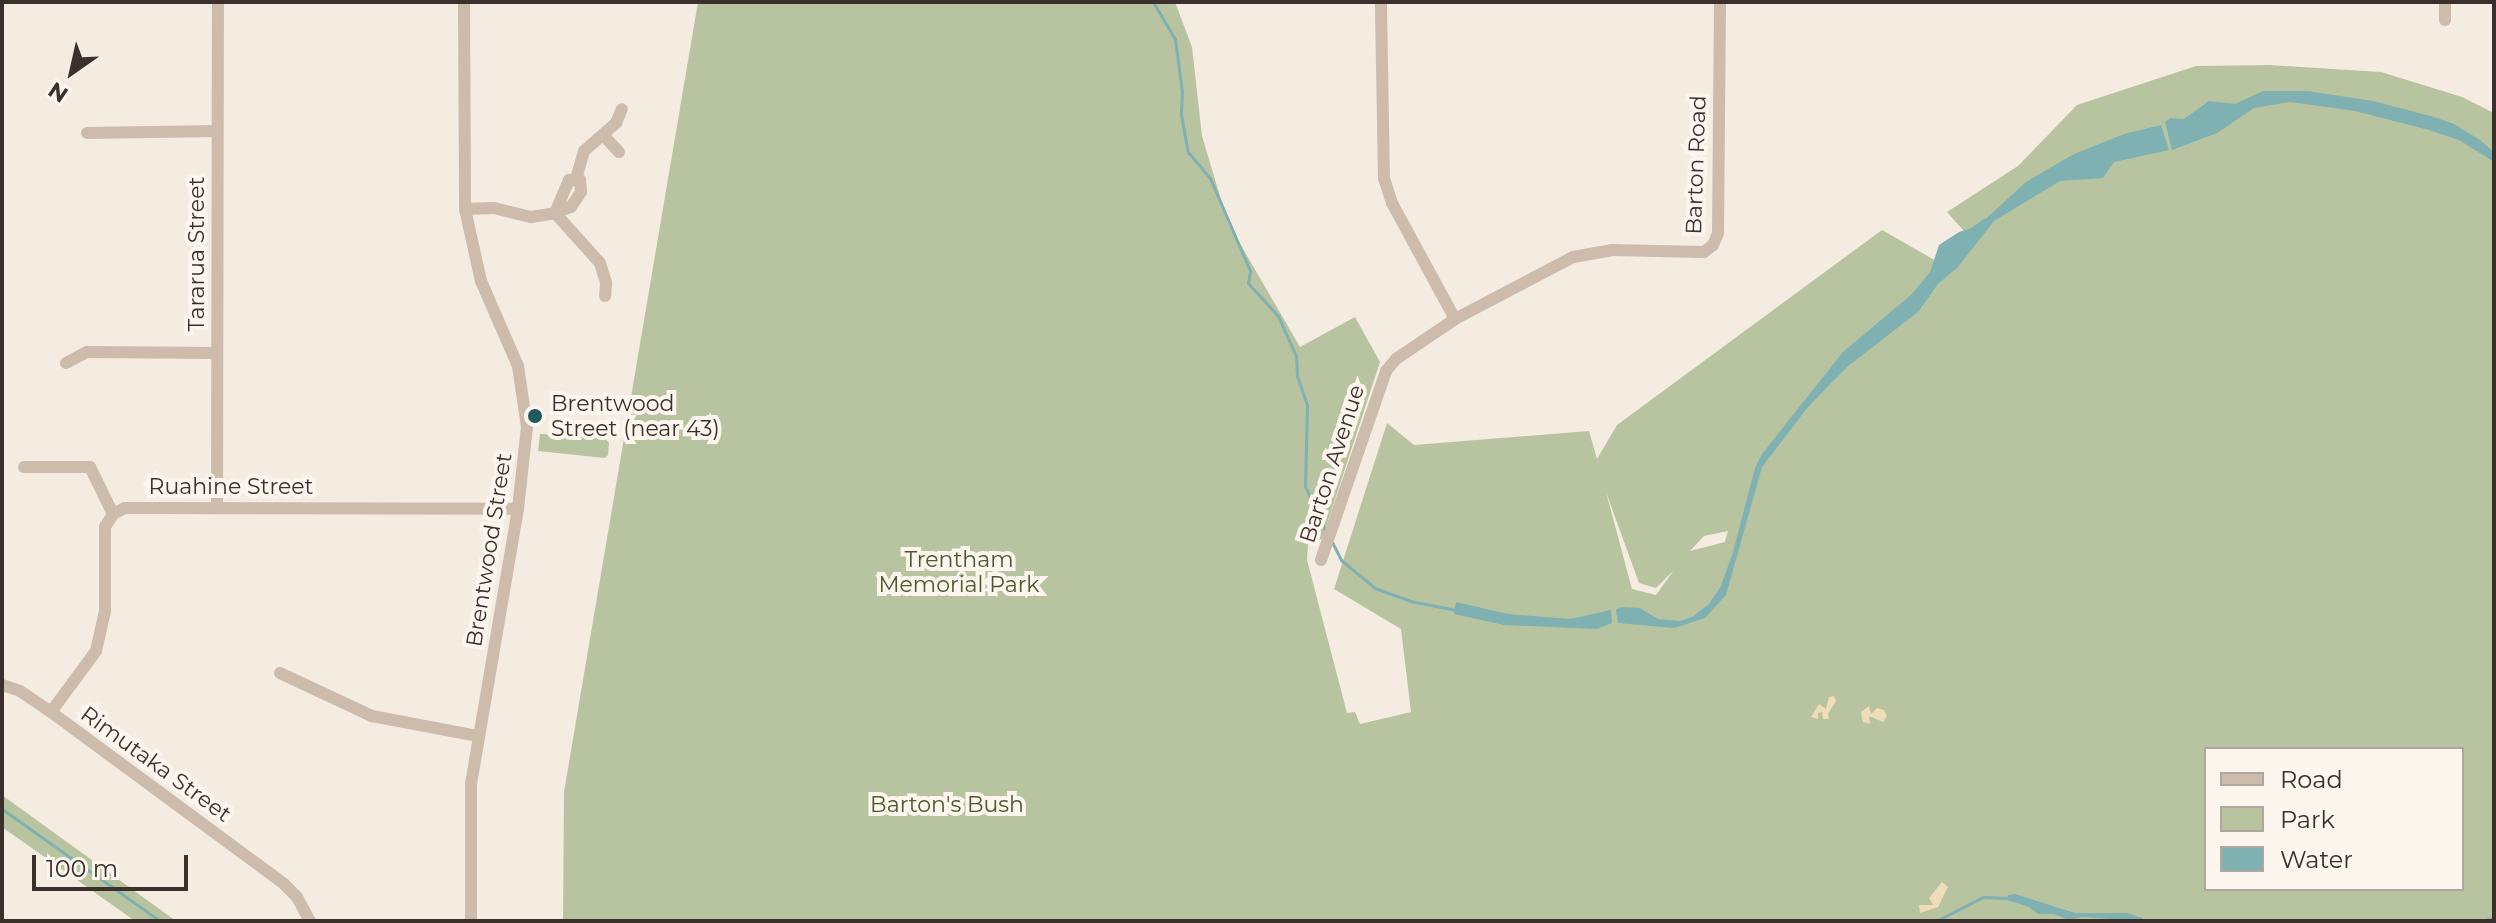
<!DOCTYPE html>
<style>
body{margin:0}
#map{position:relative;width:2496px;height:923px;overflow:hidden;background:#f4ebe1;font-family:Montserrat,sans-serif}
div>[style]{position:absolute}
.green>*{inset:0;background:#b8c4a0}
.sand>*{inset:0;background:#efdcb8}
.water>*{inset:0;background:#7fb0b2}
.stream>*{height:3px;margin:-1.5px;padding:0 1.5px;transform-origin:1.5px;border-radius:1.5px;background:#7fb0b2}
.minor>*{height:12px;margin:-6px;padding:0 6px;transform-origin:6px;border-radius:6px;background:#cdbbac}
.dots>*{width:22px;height:22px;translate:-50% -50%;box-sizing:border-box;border:4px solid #fbf5ee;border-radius:50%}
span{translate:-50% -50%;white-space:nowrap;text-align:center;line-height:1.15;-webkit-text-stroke:8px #fbf5ee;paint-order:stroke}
.street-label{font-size:22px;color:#3b302b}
.poi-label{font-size:22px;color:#3b302b}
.left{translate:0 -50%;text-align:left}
.park-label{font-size:22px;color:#4a5a2e}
.frame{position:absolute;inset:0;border:4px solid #3b302b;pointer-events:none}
.legend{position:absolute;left:2204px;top:747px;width:260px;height:144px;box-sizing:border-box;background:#fbf5ee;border:2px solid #aea6a0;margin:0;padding:10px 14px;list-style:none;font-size:24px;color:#3b302b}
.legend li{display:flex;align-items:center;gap:16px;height:40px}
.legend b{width:40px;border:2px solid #aea6a0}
.north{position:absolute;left:32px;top:32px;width:80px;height:80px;-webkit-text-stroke:6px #fbf5ee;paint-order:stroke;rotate:214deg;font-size:22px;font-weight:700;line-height:32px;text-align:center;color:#3b302b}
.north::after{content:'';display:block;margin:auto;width:28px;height:36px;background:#3b302b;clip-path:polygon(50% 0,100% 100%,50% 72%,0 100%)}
.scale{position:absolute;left:32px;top:855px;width:156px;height:36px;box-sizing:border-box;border:4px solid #3b302b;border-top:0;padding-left:10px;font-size:24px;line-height:28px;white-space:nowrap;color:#3b302b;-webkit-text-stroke:6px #fbf5ee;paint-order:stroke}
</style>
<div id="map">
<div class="green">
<div style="clip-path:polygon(evenodd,698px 2px,1175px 2px,1192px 47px,1202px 136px,1228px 223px,1300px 347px,1355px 317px,1380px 362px,1322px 539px,1308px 545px,1307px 560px,1347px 713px,1355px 712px,1360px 724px,1411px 712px,1401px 629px,1334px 589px,1387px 423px,1414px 445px,1589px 431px,1597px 459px,1617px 425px,1882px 230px,1938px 262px,1963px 230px,1947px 212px,2018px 166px,2077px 105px,2196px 66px,2269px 65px,2381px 72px,2462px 97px,2494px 113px,2494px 921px,563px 921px,564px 792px,698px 2px,1606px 492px,1639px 583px,1656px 588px,1674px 570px,1656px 595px,1632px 589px,1606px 492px,698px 2px,1728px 531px,1725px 542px,1690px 551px,1704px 536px,1728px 531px,698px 2px,2206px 749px,2462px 749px,2462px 889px,2206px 889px,2206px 749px)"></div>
<div style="clip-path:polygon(540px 434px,604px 437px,609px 443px,608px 455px,605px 458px,538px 451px)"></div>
<div style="clip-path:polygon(2px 795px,176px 921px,135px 921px,2px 827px)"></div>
</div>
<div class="sand">
<div style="clip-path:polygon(1829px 697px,1834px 696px,1836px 701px,1828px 714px,1829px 719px,1823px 719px,1822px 712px,1818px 713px,1818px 719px,1811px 717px,1819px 704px,1826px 709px)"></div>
<div style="clip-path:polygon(1869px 706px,1871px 714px,1877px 708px,1884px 710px,1887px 716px,1883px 722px,1869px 716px,1870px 724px,1863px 722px,1861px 712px)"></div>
<div style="clip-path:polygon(1942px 882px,1948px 887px,1938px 907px,1920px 913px,1919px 905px,1933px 905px,1929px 898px)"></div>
</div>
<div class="water">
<div style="clip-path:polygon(2263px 91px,2308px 91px,2373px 101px,2434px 117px,2454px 124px,2480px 140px,2494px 152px,2494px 162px,2459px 140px,2429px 130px,2355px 111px,2290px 102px,2254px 108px,2217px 133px,2172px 150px,2165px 122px,2170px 118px,2184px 119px,2209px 101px,2235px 104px)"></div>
<div style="clip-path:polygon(2161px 125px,2169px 150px,2114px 162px,2103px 178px,2060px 181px,1994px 221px,1958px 267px,1938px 284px,1918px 312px,1847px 367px,1808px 407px,1762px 467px,1726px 595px,1705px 618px,1674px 628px,1618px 623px,1616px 610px,1621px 607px,1640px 608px,1658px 619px,1680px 621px,1692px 617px,1709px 604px,1721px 586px,1733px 552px,1755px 468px,1762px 454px,1843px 352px,1912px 294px,1930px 272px,1939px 245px,1959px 232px,1978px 226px,2026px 182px,2074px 154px,2124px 134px)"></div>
<div style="clip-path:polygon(1456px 602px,1508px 614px,1570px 619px,1611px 610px,1612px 623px,1597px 629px,1504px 625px,1454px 614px)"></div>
<div style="clip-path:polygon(2015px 894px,2075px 913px,2127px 913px,2143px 918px,2141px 921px,2082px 917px,2069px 920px,2054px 914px,2038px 914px,2029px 907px,2007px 900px,2008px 895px)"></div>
</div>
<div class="stream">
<div style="left:1153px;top:2px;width:43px;rotate:59.3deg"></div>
<div style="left:1175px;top:39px;width:53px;rotate:82.5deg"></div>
<div style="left:1182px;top:92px;width:22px;rotate:93deg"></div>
<div style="left:1181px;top:114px;width:39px;rotate:80deg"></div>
<div style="left:1188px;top:152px;width:34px;rotate:50deg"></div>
<div style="left:1210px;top:178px;width:101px;rotate:66.7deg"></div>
<div style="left:1250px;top:271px;width:12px;rotate:99deg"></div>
<div style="left:1248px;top:283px;width:45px;rotate:47.7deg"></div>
<div style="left:1278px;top:316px;width:44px;rotate:65.8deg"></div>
<div style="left:1296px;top:356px;width:20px;rotate:87deg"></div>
<div style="left:1297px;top:376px;width:31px;rotate:71deg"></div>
<div style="left:1307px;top:405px;width:81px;rotate:91.4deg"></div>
<div style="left:1305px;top:486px;width:51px;rotate:65.5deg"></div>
<div style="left:1971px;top:229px;width:16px;rotate:-35deg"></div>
<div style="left:1332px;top:542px;width:20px;rotate:63deg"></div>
<div style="left:1341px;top:560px;width:44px;rotate:39.5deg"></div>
<div style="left:1375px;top:588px;width:37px;rotate:20deg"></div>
<div style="left:1410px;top:601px;width:47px;rotate:11.1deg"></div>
<div style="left:2px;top:809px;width:194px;rotate:35.3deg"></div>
<div style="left:1936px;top:921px;width:53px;rotate:-27.1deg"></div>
<div style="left:1983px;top:897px;width:27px;rotate:2deg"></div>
<div style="left:2480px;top:921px;width:14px;rotate:-12deg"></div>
</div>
<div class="minor">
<div style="left:464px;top:2px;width:207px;rotate:89.7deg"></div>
<div style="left:465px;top:209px;width:74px;rotate:77.5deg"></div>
<div style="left:481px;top:281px;width:93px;rotate:66.5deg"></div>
<div style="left:518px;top:366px;width:62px;rotate:81.6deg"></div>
<div style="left:527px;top:427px;width:82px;rotate:96.3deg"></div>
<div style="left:518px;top:509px;width:278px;rotate:99.7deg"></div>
<div style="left:471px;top:783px;width:138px;rotate:90deg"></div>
<div style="left:2445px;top:20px;width:18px;rotate:-90deg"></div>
<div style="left:87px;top:133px;width:130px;rotate:-0.9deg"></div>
<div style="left:604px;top:136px;width:22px;rotate:47deg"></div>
<div style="left:576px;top:179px;width:29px;rotate:-74deg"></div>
<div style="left:584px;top:151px;width:43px;rotate:-41.2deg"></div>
<div style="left:616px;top:123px;width:15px;rotate:-67deg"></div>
<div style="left:465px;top:209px;width:29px;rotate:-2deg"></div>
<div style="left:494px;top:208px;width:38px;rotate:14deg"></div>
<div style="left:531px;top:217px;width:24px;rotate:-9deg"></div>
<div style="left:555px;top:213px;width:36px;rotate:-67deg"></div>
<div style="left:569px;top:180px;width:11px"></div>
<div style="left:580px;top:180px;width:12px;rotate:85deg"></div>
<div style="left:581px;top:192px;width:18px;rotate:124deg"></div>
<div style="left:571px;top:207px;width:16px;rotate:162deg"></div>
<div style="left:555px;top:213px;width:67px;rotate:48deg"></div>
<div style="left:600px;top:263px;width:21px;rotate:73deg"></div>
<div style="left:606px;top:283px;width:13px;rotate:94deg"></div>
<div style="left:1455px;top:319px;width:133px;rotate:-27.7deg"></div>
<div style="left:1573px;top:257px;width:39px;rotate:-10deg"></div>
<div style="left:1611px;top:250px;width:93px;rotate:1.2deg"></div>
<div style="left:1704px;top:252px;width:11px;rotate:-38deg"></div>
<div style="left:1713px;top:245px;width:13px;rotate:-67deg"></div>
<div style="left:1718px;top:233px;width:231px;rotate:-89.5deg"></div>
<div style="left:66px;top:363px;width:24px;rotate:-28deg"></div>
<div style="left:87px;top:352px;width:130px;rotate:0.4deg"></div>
<div style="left:24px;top:467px;width:66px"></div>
<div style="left:90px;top:467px;width:52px;rotate:63.9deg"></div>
<div style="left:217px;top:507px;width:505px;rotate:-89.89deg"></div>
<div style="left:1321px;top:560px;width:200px;rotate:-71deg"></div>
<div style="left:1386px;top:371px;width:16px;rotate:-50deg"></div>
<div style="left:1396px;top:359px;width:71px;rotate:-34.1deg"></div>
<div style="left:1455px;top:319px;width:132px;rotate:-118.5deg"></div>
<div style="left:1392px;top:203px;width:25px;rotate:-108deg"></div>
<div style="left:1384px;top:179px;width:177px;rotate:-91deg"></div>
<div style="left:280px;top:673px;width:102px;rotate:25.1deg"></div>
<div style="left:372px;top:716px;width:108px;rotate:10.7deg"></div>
<div style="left:2px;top:685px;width:19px;rotate:18deg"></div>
<div style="left:20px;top:691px;width:37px;rotate:34deg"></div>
<div style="left:51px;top:712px;width:290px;rotate:36.4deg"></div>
<div style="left:284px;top:884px;width:18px;rotate:45deg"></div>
<div style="left:297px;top:897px;width:27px;rotate:62deg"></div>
<div style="left:51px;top:712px;width:76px;rotate:-53.6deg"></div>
<div style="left:96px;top:651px;width:41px;rotate:-77.3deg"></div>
<div style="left:105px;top:611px;width:84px;rotate:-90deg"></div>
<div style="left:105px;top:527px;width:15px;rotate:-58deg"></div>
<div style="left:113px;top:514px;width:13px;rotate:-27deg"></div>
<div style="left:125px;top:508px;width:393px;rotate:0.1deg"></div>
</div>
<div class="dots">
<div style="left:535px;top:416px;background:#1f5a5e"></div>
</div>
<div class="street-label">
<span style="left:1696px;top:165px;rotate:-88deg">Barton Road</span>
<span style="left:197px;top:254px;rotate:-90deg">Tararua Street</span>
<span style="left:1332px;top:464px;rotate:-72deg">Barton Avenue</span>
<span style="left:231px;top:487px">Ruahine Street</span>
<span style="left:489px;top:550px;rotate:-81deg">Brentwood Street</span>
<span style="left:156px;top:764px;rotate:36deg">Rimutaka Street</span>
</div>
<div class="poi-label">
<span class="left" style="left:551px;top:416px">Brentwood<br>Street (near 43)</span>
</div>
<div class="park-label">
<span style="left:959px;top:572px">Trentham<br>Memorial Park</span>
<span style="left:947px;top:805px">Barton's Bush</span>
</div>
<div class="frame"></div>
<ul class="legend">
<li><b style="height:10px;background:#cdbbac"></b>Road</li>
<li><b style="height:22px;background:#b8c4a0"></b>Park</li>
<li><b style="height:22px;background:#7fb0b2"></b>Water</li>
</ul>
<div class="north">N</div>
<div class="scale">100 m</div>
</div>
